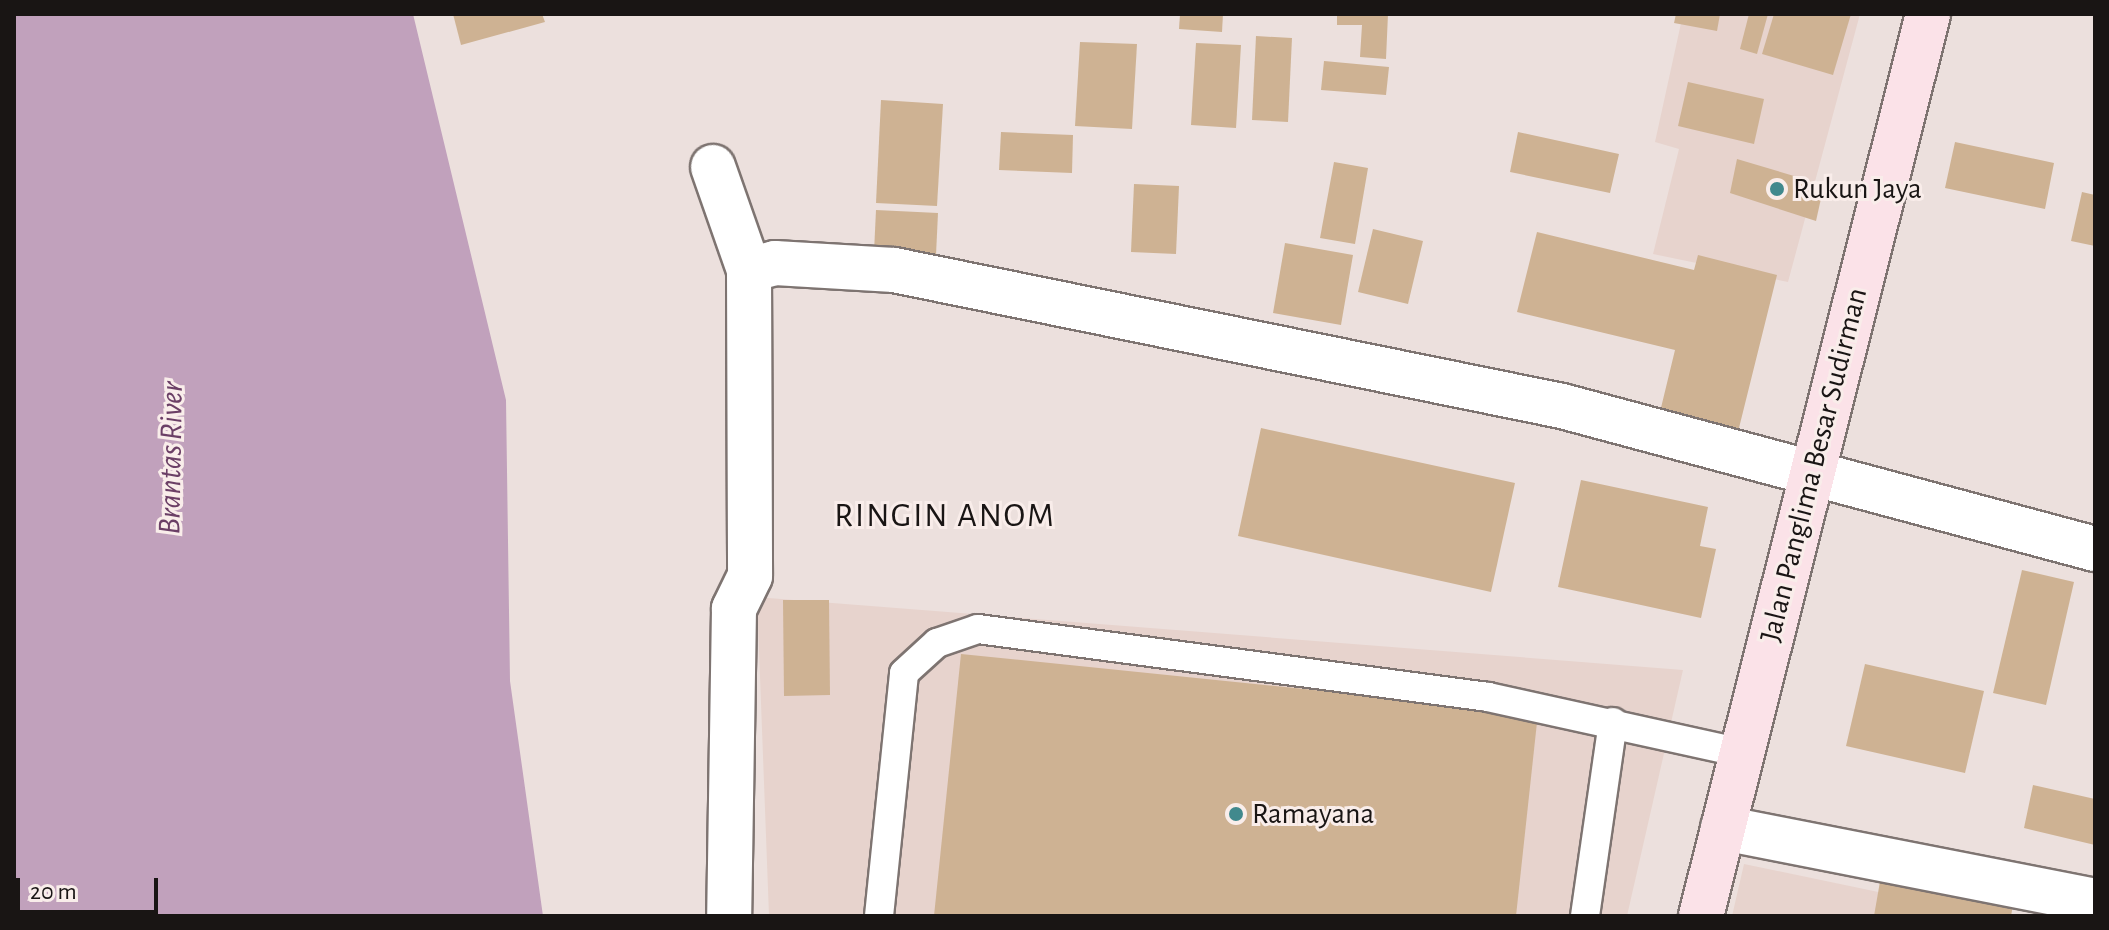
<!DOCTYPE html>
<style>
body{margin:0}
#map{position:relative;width:2109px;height:930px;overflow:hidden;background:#ece0dd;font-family:"Alegreya Sans",sans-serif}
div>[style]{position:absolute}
.built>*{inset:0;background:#e7d3cd}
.water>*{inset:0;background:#c1a1bc}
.building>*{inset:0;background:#ceb293}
.roads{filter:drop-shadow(2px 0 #7e7471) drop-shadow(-2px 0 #7e7471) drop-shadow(0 2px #7e7471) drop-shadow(0 -2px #7e7471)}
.service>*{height:28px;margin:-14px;padding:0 14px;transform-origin:14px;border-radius:14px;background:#fff}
.minor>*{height:44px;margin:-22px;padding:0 22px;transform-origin:22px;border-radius:22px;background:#fff}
.secondary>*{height:44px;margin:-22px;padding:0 22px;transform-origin:22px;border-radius:22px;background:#fbe2e8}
.dots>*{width:22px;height:22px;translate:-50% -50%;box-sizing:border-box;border:4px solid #f9edea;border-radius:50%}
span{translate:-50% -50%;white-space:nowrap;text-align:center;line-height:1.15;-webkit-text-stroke:6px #f9edea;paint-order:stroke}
.poi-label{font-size:30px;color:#191514}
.left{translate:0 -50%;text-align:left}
.street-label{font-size:30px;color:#191514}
.water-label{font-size:32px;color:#6b3f66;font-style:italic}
.quarter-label{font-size:34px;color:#191514;letter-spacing:2px}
.frame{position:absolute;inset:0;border:16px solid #191514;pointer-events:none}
.scale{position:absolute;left:16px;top:878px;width:142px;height:36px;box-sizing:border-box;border:4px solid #191514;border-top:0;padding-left:10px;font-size:24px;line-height:28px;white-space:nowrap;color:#191514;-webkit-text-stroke:6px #f9edea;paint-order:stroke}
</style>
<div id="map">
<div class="built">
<div style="clip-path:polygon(1683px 14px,1860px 14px,1788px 282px,1653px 254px,1679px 149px,1655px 142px)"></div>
<div style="clip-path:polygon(757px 597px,1683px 670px,1627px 916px,769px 916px)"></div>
<div style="clip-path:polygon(1744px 864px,1993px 916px,1732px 916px)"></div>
</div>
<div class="water">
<div style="clip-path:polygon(14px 14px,413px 14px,506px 400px,510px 681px,543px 916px,14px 916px)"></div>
</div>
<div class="building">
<div style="clip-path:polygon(453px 14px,542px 14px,545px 22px,461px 45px)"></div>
<div style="clip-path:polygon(1180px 14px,1223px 14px,1222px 32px,1179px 29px)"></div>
<div style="clip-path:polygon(1337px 14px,1388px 14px,1386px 59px,1360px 57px,1362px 25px,1337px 25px)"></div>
<div style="clip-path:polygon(1676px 14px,1720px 14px,1717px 31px,1674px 23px)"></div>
<div style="clip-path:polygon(1749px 14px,1768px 14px,1757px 54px,1740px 49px)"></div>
<div style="clip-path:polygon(1774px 14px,1851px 14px,1833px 75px,1762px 54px)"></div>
<div style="clip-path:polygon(1256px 36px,1292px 38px,1288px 122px,1252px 120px)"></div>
<div style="clip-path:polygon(1080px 42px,1137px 44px,1132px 129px,1075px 126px)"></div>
<div style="clip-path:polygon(1196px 43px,1241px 45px,1236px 128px,1191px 125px)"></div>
<div style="clip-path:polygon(1324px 61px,1389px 67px,1386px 95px,1321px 90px)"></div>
<div style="clip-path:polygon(1688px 82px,1764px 99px,1754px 144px,1678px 126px)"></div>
<div style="clip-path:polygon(881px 100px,943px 104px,937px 206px,876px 203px)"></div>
<div style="clip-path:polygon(1001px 132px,1073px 135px,1072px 173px,999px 170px)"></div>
<div style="clip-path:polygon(1518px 132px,1619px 154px,1610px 193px,1510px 172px)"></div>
<div style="clip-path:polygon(1955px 142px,2054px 163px,2045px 209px,1945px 188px)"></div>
<div style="clip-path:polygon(1737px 159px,1824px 185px,1816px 221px,1730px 193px)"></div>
<div style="clip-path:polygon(1334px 162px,1368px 168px,1355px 244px,1320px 238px)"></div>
<div style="clip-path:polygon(1134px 184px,1179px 186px,1176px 254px,1131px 252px)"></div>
<div style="clip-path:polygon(2082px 192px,2095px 195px,2095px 246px,2071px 241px)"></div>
<div style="clip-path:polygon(876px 210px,938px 213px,936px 255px,874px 252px)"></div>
<div style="clip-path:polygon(1373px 229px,1423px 241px,1408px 304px,1358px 292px)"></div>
<div style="clip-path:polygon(1537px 232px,1694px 270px,1698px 255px,1777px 275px,1737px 436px,1659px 416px,1675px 350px,1517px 312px)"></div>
<div style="clip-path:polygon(1285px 243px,1353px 255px,1341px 325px,1273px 313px)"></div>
<div style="clip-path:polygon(1261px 428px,1515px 483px,1491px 592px,1238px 536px)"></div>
<div style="clip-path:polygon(1581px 480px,1708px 507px,1700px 546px,1716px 549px,1701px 618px,1558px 587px)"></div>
<div style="clip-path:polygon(2022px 570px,2074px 582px,2046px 705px,1993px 693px)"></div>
<div style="clip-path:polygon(783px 600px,829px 600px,830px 695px,784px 696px)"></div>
<div style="clip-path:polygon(961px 654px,1538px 713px,1516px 916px,934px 916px)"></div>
<div style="clip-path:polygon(1865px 664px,1984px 691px,1965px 773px,1846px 746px)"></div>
<div style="clip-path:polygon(2033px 785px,2095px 799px,2095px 845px,2024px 828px)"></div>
<div style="clip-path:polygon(1882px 870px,2015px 894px,2011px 916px,1874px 916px)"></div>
</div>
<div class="roads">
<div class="service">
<div style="left:879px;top:916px;width:244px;rotate:-84.1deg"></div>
<div style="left:904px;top:673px;width:45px;rotate:-42.3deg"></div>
<div style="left:937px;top:643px;width:43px;rotate:-18.9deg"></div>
<div style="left:978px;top:629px;width:515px;rotate:7.59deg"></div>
<div style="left:1488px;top:697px;width:261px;rotate:12.4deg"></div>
<div style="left:1585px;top:916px;width:196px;rotate:-81.8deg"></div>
</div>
<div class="minor">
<div style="left:713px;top:167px;width:109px;rotate:70.7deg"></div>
<div style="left:749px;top:270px;width:306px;rotate:89.8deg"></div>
<div style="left:750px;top:576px;width:37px;rotate:116deg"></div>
<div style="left:734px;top:609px;width:307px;rotate:90.9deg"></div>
<div style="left:749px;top:270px;width:27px;rotate:-15deg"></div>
<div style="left:775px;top:263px;width:119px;rotate:3.4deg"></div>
<div style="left:894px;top:270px;width:682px;rotate:11.51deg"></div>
<div style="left:1562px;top:406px;width:552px;rotate:15.02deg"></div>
<div style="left:1723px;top:828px;width:379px;rotate:11.1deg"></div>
</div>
<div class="secondary">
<div style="left:1701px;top:916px;width:930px;rotate:-75.87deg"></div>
</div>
</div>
<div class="dots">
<div style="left:1777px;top:189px;background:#41898d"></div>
<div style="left:1236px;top:814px;background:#41898d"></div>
</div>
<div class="poi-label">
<span class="left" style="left:1793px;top:189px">Rukun Jaya</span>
<span class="left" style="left:1252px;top:814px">Ramayana</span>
</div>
<div class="street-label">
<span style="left:1814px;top:465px;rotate:-76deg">Jalan Panglima Besar Sudirman</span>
</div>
<div class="water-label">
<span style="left:171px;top:458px;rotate:-89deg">Brantas River</span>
</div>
<div class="quarter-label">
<span style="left:945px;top:517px">RINGIN ANOM</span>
</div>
<div class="frame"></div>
<div class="scale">20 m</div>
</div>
